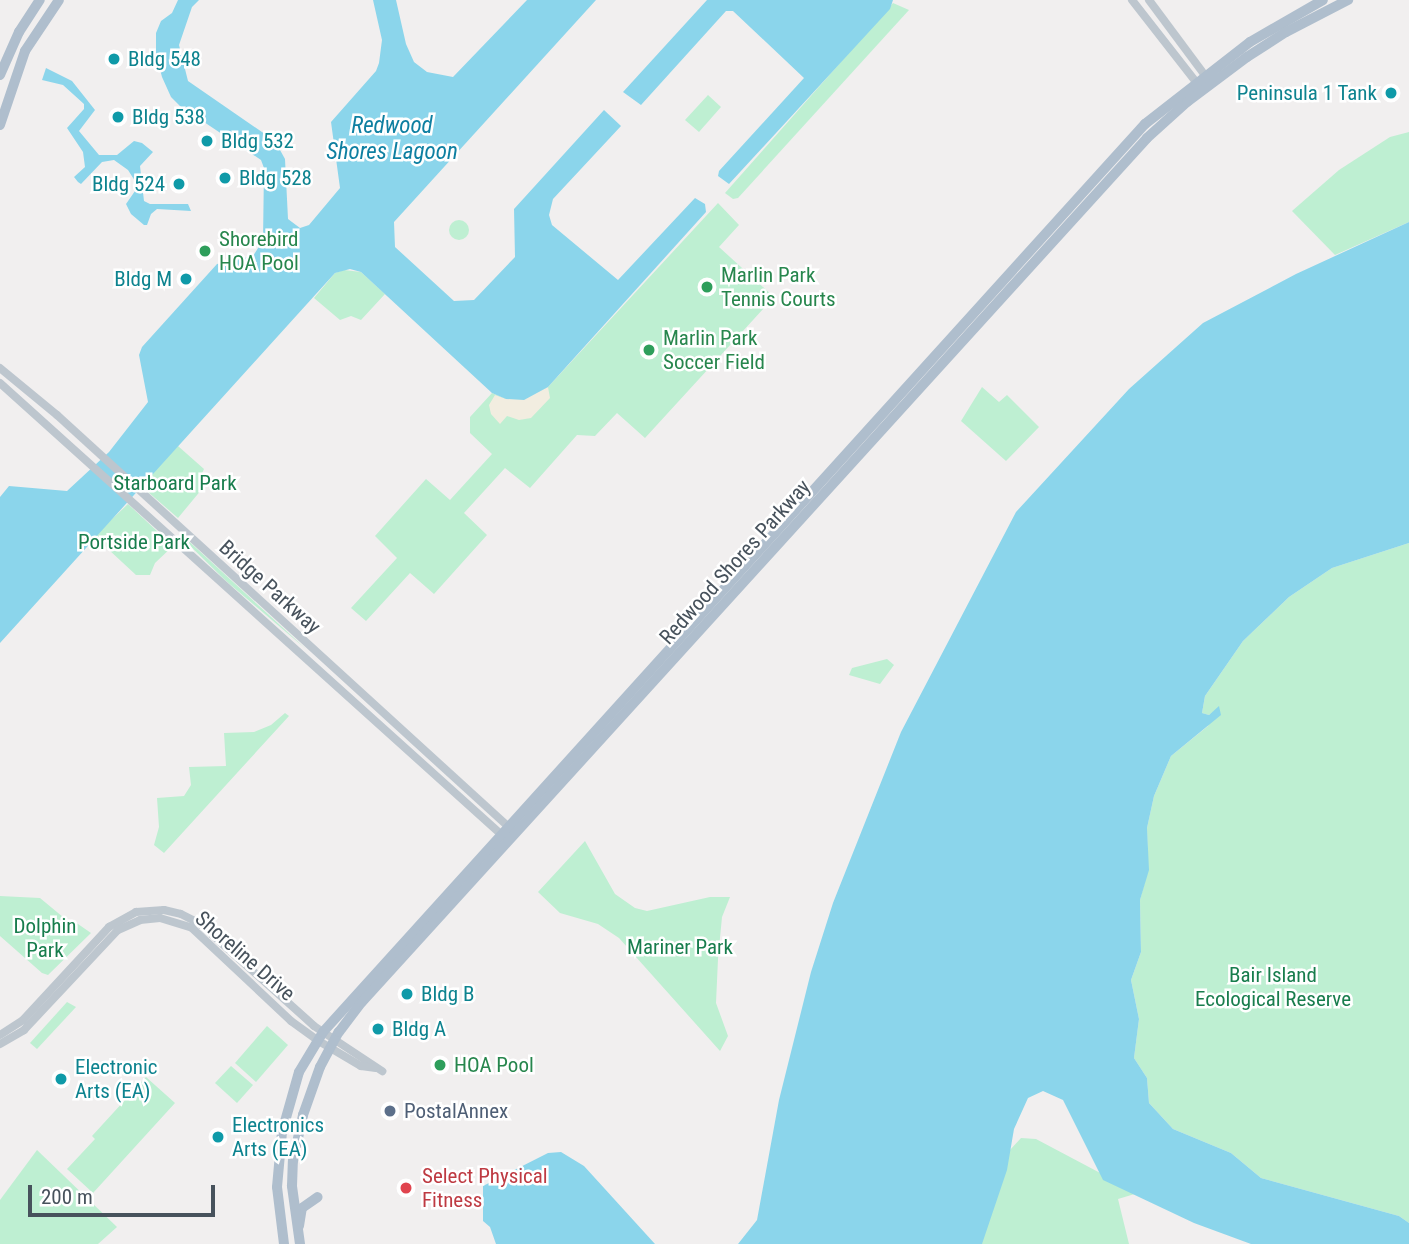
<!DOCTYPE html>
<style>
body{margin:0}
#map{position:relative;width:1409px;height:1244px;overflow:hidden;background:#f1efef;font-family:"Roboto Condensed",sans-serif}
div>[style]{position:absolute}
.green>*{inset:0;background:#beefd2}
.round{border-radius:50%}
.sand>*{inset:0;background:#f2ede0}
.water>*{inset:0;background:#8bd5eb}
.minor>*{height:8px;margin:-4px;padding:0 4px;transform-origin:4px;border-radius:4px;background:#bdc6ce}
.major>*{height:10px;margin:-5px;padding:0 5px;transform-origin:5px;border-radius:5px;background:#afbecd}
.dots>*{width:19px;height:19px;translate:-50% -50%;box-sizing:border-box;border:4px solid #fff;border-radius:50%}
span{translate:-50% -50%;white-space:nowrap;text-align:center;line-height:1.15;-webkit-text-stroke:5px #fff;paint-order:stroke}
.culture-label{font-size:21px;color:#0d838f}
.left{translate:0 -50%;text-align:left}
.right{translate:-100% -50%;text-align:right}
.leisure-label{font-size:21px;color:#27864d}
.park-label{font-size:21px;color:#187d4d}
.street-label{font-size:21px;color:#47525c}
.service-label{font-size:21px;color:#4e5e75}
.health-label{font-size:21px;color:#be3a42}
.water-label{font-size:23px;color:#0e7fa1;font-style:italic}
.scale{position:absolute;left:28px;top:1185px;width:187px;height:32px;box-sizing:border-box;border:4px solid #47525c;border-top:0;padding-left:9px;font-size:21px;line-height:24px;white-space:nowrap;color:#47525c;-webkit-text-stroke:5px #fff;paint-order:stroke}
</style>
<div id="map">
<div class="green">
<div style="clip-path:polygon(893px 3px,909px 10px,738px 198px,733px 199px,725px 193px)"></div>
<div style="clip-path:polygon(708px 95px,721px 107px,699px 132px,685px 120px)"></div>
<div style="clip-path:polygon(1409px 132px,1409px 222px,1335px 255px,1292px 211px,1339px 170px,1390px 137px)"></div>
<div style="clip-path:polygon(718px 203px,739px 225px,719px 247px,774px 297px,645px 438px,617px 413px,595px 436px,577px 435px,530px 488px,505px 468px,464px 513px,487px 535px,434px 594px,410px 573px,366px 621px,351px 608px,397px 558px,375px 536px,426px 479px,450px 500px,492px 454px,470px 433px,470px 417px,492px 393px,506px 399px,524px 400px,548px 387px)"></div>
<div class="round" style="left:449px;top:220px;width:20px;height:20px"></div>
<div style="clip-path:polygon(344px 270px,361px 272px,385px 294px,361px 320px,351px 316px,340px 320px,314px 298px,335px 273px)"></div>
<div style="clip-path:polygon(982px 387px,999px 402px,1007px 395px,1039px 427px,1006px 461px,961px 421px)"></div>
<div style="clip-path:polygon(178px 446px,204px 469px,199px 480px,202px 489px,178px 518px,140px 485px)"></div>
<div style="clip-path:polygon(128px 504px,173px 546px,155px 563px,150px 575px,136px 575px,94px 536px)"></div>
<div style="clip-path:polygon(179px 535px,182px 535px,306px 649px,226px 581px)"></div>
<div style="clip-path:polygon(1409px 543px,1409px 1223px,1399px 1216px,1261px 1178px,1231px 1153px,1173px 1129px,1149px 1103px,1147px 1078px,1134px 1058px,1139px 1019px,1131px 980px,1141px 952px,1140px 900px,1148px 870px,1147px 828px,1154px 796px,1171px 756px,1208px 726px,1214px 711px,1209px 715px,1202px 713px,1205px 696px,1243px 641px,1289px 597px,1332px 568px)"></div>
<div style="clip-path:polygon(887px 659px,894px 665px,880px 684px,849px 675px,852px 668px)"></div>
<div style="clip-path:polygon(285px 713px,289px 716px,164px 853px,154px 845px,159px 827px,157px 798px,184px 796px,191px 785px,189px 767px,226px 766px,224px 733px,254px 732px,271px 725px)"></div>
<div style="clip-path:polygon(585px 841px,615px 894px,635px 908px,647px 911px,710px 897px,730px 897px,722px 917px,718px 959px,716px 1003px,728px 1036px,720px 1051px,619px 938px,598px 924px,560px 913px,538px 892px)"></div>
<div style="clip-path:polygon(0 896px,40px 898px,69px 922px,78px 924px,91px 933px,48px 975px,42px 973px,0 936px)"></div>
<div style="clip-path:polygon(67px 1002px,76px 1007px,37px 1049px,30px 1043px)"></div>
<div style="clip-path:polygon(267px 1026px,288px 1045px,256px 1082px,235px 1063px)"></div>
<div style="clip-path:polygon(231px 1066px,253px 1085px,237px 1103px,215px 1083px)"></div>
<div style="clip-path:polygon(146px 1077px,175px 1103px,93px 1193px,67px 1169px,95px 1139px,92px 1136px)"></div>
<div style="clip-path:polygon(1021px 1138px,1036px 1139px,1138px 1193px,1118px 1199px,1129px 1244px,969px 1244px,998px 1163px)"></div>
<div style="clip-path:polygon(37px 1150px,117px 1227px,98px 1244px,0 1244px,0 1200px)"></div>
</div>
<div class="sand">
<div style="clip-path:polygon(548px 387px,550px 398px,531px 418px,519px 420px,507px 416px,500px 424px,491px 414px,489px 405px,495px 395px,506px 399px,524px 399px)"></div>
</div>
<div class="water">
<div style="clip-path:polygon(178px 0,199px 0,192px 7px,179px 45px,188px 81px,275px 141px,285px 159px,288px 219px,300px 228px,309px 225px,340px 188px,331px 122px,376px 71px,379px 63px,382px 40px,373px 0,396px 0,406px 44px,414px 62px,427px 72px,453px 77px,527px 0,596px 0,394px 222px,395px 247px,454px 301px,474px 300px,515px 257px,514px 209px,604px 110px,621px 126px,553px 199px,549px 215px,552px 225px,618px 280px,695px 198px,705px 204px,706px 212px,548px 387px,524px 400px,506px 399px,492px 393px,361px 272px,350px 269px,335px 273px,0 643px,0 497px,9px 486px,67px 491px,109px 452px,148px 402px,139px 355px,142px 347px,217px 264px,253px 256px,263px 240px,264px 168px,261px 160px,180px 106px,171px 97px,162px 77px,156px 54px,156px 33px,161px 21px,172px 13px)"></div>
<div style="clip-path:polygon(707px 0,893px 0,890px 9px,729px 184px,718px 176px,719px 171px,804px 78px,733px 11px,726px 11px,641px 105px,623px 92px)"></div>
<div style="clip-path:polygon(46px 68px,72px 81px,95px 110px,79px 131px,99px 155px,117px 155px,134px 141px,142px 143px,153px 152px,140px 166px,144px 201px,150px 204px,188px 204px,191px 211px,157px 209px,151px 214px,147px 225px,144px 225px,131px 214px,126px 204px,135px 191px,135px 181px,128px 170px,114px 160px,102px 162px,81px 184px,78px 182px,74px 177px,85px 167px,83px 152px,67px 128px,84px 109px,84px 104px,63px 85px,42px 80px)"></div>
<div style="clip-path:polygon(1409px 222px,1409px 543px,1332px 568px,1289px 597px,1243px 641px,1205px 696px,1202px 713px,1209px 715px,1219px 706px,1221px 715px,1171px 756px,1154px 796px,1147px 828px,1149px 870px,1140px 900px,1141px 952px,1131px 980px,1139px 1019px,1134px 1058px,1147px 1078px,1149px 1103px,1173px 1129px,1231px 1153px,1261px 1178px,1399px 1216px,1409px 1223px,1409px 1244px,1251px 1244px,1194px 1223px,1103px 1180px,1063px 1100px,1043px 1091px,1028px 1098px,1014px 1129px,1007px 1170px,982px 1244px,738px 1244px,757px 1220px,779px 1100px,811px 972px,833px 903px,901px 732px,1016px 512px,1129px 389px,1203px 323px,1296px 274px)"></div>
<div style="clip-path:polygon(561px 1152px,584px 1166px,655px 1244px,496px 1244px,490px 1227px,483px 1221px,483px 1186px,548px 1153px)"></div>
</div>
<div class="minor">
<div style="left:1132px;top:0;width:104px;rotate:52deg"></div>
<div style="left:1196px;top:82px;width:8px;rotate:23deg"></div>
<div style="left:1149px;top:0;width:97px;rotate:53.4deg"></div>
<div style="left:0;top:368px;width:74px;rotate:39.5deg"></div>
<div style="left:57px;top:415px;width:616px;rotate:42.37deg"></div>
<div style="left:0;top:383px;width:678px;rotate:42.01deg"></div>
<div style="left:0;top:1035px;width:27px;rotate:-33deg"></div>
<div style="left:23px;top:1020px;width:127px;rotate:-47.2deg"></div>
<div style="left:109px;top:927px;width:31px;rotate:-29deg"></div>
<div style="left:136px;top:912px;width:28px;rotate:-4deg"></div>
<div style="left:164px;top:910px;width:17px;rotate:13deg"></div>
<div style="left:181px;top:914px;width:20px;rotate:27deg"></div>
<div style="left:199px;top:923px;width:154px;rotate:41.8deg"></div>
<div style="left:314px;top:1026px;width:82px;rotate:33.5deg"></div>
<div style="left:0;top:1044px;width:28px;rotate:-30deg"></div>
<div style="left:24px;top:1030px;width:137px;rotate:-46.8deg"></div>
<div style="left:118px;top:930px;width:24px;rotate:-24deg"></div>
<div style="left:140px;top:920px;width:20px;rotate:-6deg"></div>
<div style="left:160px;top:918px;width:34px;rotate:17deg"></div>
<div style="left:192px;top:928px;width:136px;rotate:43.2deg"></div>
<div style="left:291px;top:1021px;width:32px;rotate:36deg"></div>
<div style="left:317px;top:1040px;width:51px;rotate:30.6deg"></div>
<div style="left:361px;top:1066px;width:15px;rotate:8deg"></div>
</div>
<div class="major">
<div style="left:0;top:75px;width:47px;rotate:-66.2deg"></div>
<div style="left:19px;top:32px;width:38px;rotate:-57deg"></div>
<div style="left:0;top:125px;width:78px;rotate:-71.3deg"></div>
<div style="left:25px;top:51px;width:61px;rotate:-56.3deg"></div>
<div style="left:299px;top:1226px;width:18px;rotate:-81deg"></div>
<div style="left:302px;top:1208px;width:19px;rotate:-35deg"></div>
<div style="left:284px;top:1244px;width:57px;rotate:-97deg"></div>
<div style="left:277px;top:1187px;width:55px;rotate:-84.8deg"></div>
<div style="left:282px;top:1132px;width:62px;rotate:-74.2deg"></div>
<div style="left:299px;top:1072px;width:47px;rotate:-59deg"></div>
<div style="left:323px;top:1032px;width:1225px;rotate:-47.85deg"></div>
<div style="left:1145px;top:124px;width:133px;rotate:-38deg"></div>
<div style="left:1250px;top:42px;width:84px;rotate:-29.9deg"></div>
<div style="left:300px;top:1244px;width:59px;rotate:-97.9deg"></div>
<div style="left:292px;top:1186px;width:25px;rotate:-88deg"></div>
<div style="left:293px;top:1161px;width:47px;rotate:-77.7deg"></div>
<div style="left:303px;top:1115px;width:51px;rotate:-70.5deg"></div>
<div style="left:320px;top:1067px;width:40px;rotate:-62deg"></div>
<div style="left:339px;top:1032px;width:38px;rotate:-53deg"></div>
<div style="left:362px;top:1002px;width:1167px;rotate:-47.74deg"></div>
<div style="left:1147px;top:138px;width:54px;rotate:-42deg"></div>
<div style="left:1187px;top:102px;width:75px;rotate:-36.9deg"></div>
<div style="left:1247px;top:57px;width:46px;rotate:-32.7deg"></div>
<div style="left:1286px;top:32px;width:70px;rotate:-27.3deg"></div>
</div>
<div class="dots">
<div style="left:114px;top:59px;background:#0f9aa8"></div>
<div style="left:1391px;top:93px;background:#0f9aa8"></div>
<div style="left:118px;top:117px;background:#0f9aa8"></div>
<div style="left:207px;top:141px;background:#0f9aa8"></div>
<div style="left:225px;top:178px;background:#0f9aa8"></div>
<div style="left:179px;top:184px;background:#0f9aa8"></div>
<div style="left:205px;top:251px;background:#2e9e5b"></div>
<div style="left:186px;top:279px;background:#0f9aa8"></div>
<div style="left:707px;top:287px;background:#2e9e5b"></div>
<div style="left:649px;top:350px;background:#2e9e5b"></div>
<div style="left:407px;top:994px;background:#0f9aa8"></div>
<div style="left:378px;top:1029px;background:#0f9aa8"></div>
<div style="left:440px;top:1065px;background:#2e9e5b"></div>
<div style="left:61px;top:1079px;background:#0f9aa8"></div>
<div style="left:390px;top:1111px;background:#5c6f8a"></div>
<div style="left:218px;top:1137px;background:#0f9aa8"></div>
<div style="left:406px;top:1188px;background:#e0444e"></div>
</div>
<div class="culture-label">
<span class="left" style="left:128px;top:59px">Bldg 548</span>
<span class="right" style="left:1377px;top:93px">Peninsula 1 Tank</span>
<span class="left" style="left:132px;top:117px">Bldg 538</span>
<span class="left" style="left:221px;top:141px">Bldg 532</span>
<span class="left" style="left:239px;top:178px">Bldg 528</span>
<span class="right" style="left:165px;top:184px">Bldg 524</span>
<span class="right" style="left:172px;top:279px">Bldg M</span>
<span class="left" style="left:421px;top:994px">Bldg B</span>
<span class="left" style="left:392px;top:1029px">Bldg A</span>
<span class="left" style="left:75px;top:1079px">Electronic<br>Arts (EA)</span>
<span class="left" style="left:232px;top:1137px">Electronics<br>Arts (EA)</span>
</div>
<div class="leisure-label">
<span class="left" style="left:219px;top:251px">Shorebird<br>HOA Pool</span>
<span class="left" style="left:721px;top:287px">Marlin Park<br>Tennis Courts</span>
<span class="left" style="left:663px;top:350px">Marlin Park<br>Soccer Field</span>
<span class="left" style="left:454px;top:1065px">HOA Pool</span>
</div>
<div class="park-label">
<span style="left:175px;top:483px">Starboard Park</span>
<span style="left:134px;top:542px">Portside Park</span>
<span style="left:45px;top:938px">Dolphin<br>Park</span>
<span style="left:680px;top:947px">Mariner Park</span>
<span style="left:1273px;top:987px">Bair Island<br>Ecological Reserve</span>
</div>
<div class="street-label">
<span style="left:735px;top:562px;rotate:-48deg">Redwood Shores Parkway</span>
<span style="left:270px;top:587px;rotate:42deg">Bridge Parkway</span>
<span style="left:245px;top:956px;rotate:41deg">Shoreline Drive</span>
</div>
<div class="service-label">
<span class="left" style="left:404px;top:1111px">PostalAnnex</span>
</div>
<div class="health-label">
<span class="left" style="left:422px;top:1188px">Select Physical<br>Fitness</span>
</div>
<div class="water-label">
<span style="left:392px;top:139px">Redwood<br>Shores Lagoon</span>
</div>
<div class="scale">200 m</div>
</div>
